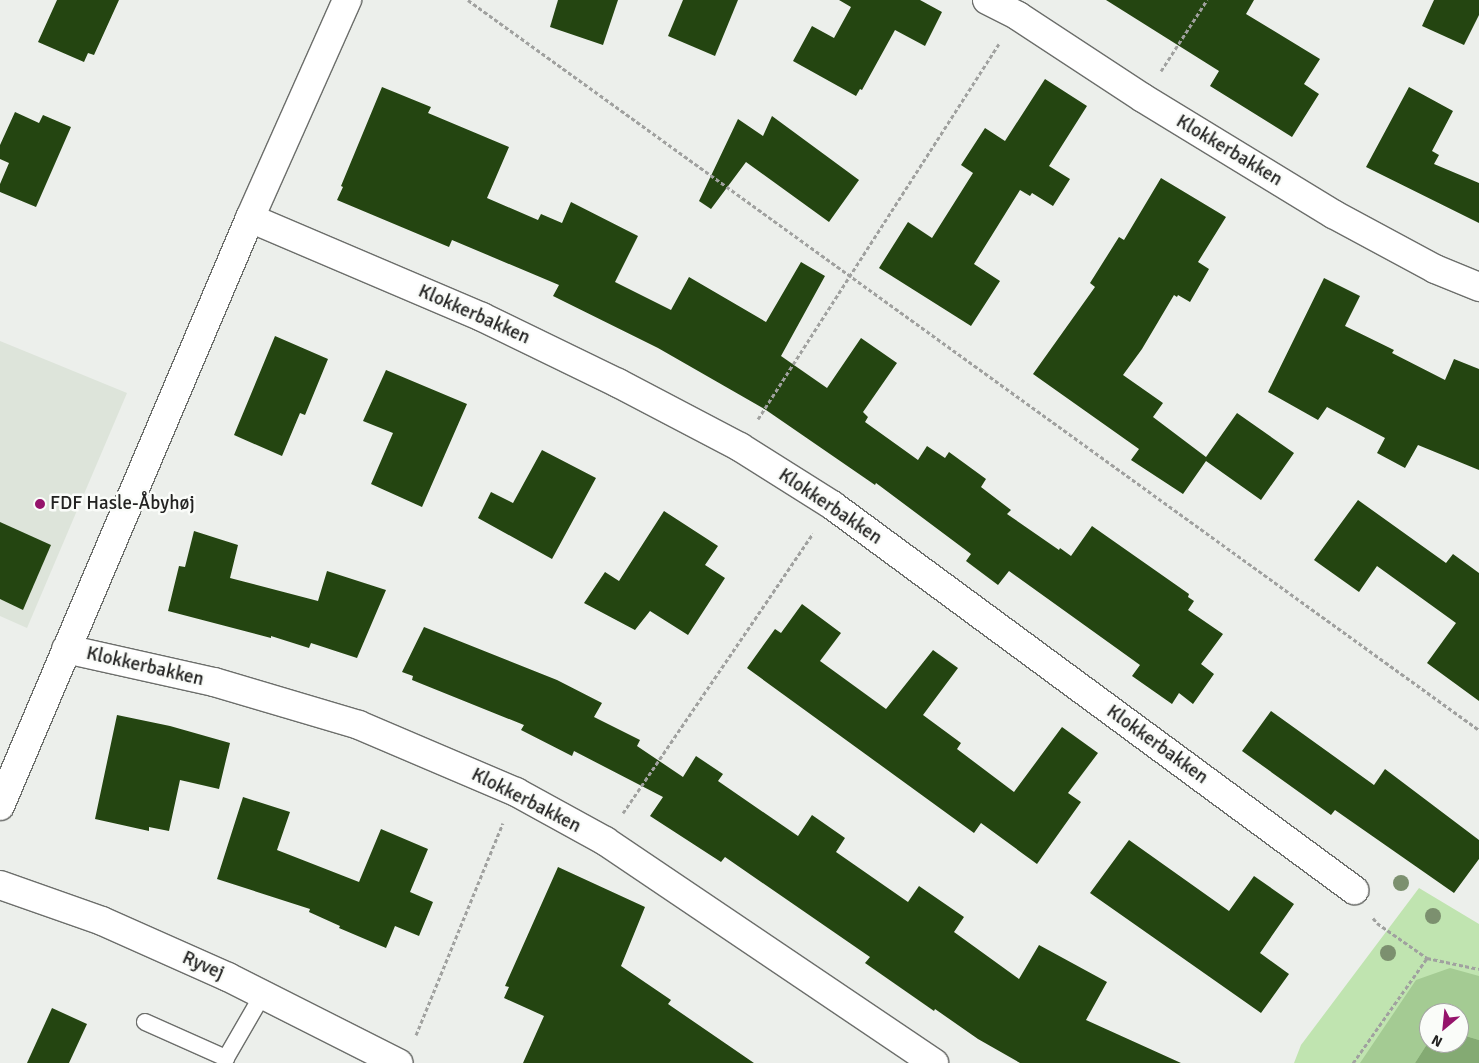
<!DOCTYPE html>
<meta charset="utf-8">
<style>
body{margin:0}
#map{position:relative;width:1479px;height:1063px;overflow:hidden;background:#ecefeb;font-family:Signika,sans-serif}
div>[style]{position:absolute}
.built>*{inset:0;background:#dde4da}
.green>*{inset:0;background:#c0e4b0}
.forest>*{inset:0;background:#a4cb93}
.water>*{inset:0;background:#84aa73}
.building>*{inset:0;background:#244511}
.path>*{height:3px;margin-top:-1.5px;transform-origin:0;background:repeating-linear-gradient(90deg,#a0a19f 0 4px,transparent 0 6.5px)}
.roads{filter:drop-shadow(1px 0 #6c6e6b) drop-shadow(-1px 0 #6c6e6b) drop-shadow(0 1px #6c6e6b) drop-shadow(0 -1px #6c6e6b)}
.service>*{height:16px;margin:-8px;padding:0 8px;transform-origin:8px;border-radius:8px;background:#fff}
.minor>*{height:28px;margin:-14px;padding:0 14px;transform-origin:14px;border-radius:14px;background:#fff}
.trees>*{width:16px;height:16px;margin:-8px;border-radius:50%;background:#7c906f}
.dots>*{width:14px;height:14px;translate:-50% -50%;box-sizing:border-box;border:2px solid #fafcf9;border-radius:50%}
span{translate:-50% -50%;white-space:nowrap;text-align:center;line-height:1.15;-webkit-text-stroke:5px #fafcf9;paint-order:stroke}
.street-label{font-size:19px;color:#222221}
.poi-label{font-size:19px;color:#222221}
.left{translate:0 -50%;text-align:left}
.north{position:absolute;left:1419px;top:1003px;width:50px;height:50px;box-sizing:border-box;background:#fafcf9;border:1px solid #a4a5a3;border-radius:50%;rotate:208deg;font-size:14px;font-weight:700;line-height:20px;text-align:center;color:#222221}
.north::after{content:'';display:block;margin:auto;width:18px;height:22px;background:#95136b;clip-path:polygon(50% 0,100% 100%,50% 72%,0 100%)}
</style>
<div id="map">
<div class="built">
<div style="clip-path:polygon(0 341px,127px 393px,27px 628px,0 616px)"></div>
</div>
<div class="green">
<div style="clip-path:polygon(evenodd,1419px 888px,1479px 924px,1479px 1063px,1294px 1063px,1301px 1045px,1419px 888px,1429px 1013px,1459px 1013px,1459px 1043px,1429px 1043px,1429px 1013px)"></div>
</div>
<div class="forest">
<div style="clip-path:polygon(1450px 968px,1479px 976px,1479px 1040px,1459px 1034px,1459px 1013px,1429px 1013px,1429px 1041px,1415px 1063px,1360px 1063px,1416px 980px)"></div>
</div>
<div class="water">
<div style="clip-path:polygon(1459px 1034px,1479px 1040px,1479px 1063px,1415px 1063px,1429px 1041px,1459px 1043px)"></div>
</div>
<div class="building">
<div style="clip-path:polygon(57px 0,119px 0,94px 55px,88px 53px,84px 62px,38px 42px)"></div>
<div style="clip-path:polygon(558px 0,618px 0,603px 45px,550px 27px)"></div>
<div style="clip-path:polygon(683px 0,738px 0,715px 56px,668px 36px)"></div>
<div style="clip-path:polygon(839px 0,920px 0,942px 12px,925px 46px,895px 30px,862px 90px,860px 89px,856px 96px,793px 61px,812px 26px,834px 38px,851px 7px)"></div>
<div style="clip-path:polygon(1106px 0,1254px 0,1246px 14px,1320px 59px,1304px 84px,1319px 94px,1292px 137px,1210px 86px,1219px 71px)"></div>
<div style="clip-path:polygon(1434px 0,1479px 0,1479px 15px,1464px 45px,1422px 26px)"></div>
<div style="clip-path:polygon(1045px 79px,1087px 106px,1049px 166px,1070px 179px,1053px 206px,1032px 193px,1030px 196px,1020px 190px,974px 264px,1000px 281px,971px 326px,879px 268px,908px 222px,932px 238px,973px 173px,961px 165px,985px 128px,1005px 141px)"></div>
<div style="clip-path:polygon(382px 87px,431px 107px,428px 113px,509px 147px,487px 198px,538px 220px,541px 214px,562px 223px,571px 202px,638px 236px,615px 282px,671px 310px,689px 277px,766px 322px,801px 262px,825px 276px,781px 356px,827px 388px,861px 338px,897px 363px,863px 412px,868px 417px,865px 422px,918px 460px,927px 446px,945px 458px,949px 452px,986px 479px,981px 487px,1011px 510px,1007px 514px,1059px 550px,1060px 548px,1071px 556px,1092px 526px,1189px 594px,1188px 597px,1194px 601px,1188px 610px,1223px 634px,1201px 664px,1214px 674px,1193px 704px,1179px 693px,1172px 704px,1132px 676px,1140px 665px,1009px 571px,998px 585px,966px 561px,971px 554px,876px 483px,875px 485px,766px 410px,658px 348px,553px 296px,559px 285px,452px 240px,449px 247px,337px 200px,343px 187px,341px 186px)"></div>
<div style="clip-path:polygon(1409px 87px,1453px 111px,1432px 151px,1439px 155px,1434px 164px,1479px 183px,1479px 223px,1366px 167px)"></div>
<div style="clip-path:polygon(15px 112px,39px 123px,43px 115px,71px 127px,36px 207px,0 192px,0 184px,9px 163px,0 159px,0 145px)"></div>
<div style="clip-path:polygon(772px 116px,859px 180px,829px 222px,746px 162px,711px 209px,699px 201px,738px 119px,763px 136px)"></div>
<div style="clip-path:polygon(1161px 178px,1226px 217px,1198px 262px,1209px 269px,1190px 302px,1178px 295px,1177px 297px,1174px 295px,1142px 349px,1123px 375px,1163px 403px,1153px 417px,1206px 457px,1237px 413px,1294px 453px,1261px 500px,1206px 461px,1183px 494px,1131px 460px,1139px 449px,1033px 374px,1095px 287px,1090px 283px,1119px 237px,1124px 240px)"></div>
<div style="clip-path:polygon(1324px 278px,1360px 296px,1345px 326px,1394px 350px,1392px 353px,1445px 380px,1454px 359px,1479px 369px,1479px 470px,1418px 445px,1405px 468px,1377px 453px,1385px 438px,1327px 407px,1318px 420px,1268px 392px)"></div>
<div style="clip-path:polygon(275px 336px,328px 359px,305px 415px,300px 413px,282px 456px,234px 435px)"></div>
<div style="clip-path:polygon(386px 370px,467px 404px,422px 507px,371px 484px,393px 433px,363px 421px)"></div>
<div style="clip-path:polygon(542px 450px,596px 478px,552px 559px,478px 518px,491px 492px,513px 503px)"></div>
<div style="clip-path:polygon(1358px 500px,1446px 563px,1453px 554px,1479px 573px,1479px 701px,1427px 663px,1456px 623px,1377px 566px,1359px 592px,1314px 560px)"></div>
<div style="clip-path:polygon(664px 511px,718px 546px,705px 565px,725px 578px,688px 635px,650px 611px,635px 630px,584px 603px,605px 572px,619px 581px)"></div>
<div style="clip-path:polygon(0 522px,51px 545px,23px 610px,0 599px)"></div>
<div style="clip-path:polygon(194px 531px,238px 545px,230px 578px,318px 601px,327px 571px,386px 590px,357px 658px,311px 643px,309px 648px,271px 636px,271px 638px,168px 611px,179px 566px,185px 567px)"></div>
<div style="clip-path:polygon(802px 604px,841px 633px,820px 661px,886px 709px,933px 650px,958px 668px,923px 715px,961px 743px,957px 749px,1014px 792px,1062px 727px,1098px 753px,1068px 793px,1081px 802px,1037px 864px,981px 823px,974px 833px,747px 668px,775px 629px,781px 633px)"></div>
<div style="clip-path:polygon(424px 627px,557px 680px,602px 703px,594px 717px,640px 740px,637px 746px,683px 777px,696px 756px,723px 774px,718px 781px,798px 836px,812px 815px,845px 838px,836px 852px,908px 902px,919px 886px,964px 917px,954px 932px,1019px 979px,1039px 945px,1107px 982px,1086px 1020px,1181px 1063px,1020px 1063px,978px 1039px,935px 1009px,934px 1011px,865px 963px,870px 957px,725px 857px,721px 862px,650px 816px,663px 797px,574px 751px,572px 756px,521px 730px,524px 725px,412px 680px,413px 676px,402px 672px)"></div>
<div style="clip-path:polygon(1271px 711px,1374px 785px,1385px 769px,1479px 840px,1479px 859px,1454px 893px,1335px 810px,1331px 815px,1242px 751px)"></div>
<div style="clip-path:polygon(117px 715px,170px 726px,230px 743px,219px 789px,180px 780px,169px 831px,149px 827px,149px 831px,95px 819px)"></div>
<div style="clip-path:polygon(243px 797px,290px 812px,277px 850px,359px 882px,381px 829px,428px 849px,410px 892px,433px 902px,419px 936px,395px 926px,386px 948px,339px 928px,340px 926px,309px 912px,310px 909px,217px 879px)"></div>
<div style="clip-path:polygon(1129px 840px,1229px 911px,1254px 876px,1294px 904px,1260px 953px,1289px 974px,1261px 1013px,1090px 893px)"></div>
<div style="clip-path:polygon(558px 867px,645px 907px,621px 966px,671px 1000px,668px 1004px,754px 1063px,523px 1063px,544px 1016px,504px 998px,509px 987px,505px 986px)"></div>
<div style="clip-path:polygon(52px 1008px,87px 1024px,69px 1063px,27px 1063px)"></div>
</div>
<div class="path">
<div style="left:468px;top:0;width:1247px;rotate:35.83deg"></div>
<div style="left:1161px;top:71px;width:85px;rotate:-57.1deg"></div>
<div style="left:758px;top:419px;width:446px;rotate:-57.3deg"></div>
<div style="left:623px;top:813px;width:338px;rotate:-55.8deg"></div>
<div style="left:1373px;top:918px;width:6px;rotate:51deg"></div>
<div style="left:1377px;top:923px;width:61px;rotate:35deg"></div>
<div style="left:416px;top:1035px;width:229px;rotate:-67.7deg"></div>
<div style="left:1353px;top:1063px;width:128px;rotate:-54.8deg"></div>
<div style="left:1427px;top:958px;width:53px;rotate:11.9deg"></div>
</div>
<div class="roads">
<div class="service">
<div style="left:145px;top:1022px;width:89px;rotate:24deg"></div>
<div style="left:226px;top:1058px;width:74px;rotate:-60deg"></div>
</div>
<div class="minor">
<div style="left:987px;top:0;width:35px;rotate:27deg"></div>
<div style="left:1018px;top:16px;width:149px;rotate:33.3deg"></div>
<div style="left:1143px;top:98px;width:223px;rotate:31.4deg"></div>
<div style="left:1333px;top:214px;width:116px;rotate:28.3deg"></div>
<div style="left:1435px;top:269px;width:48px;rotate:22.2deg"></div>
<div style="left:250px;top:218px;width:252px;rotate:23.1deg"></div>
<div style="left:482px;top:317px;width:151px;rotate:25.9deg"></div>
<div style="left:618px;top:383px;width:138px;rotate:27.7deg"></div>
<div style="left:740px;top:447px;width:109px;rotate:32.2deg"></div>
<div style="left:832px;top:505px;width:649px;rotate:36.41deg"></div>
<div style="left:66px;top:649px;width:152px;rotate:12.6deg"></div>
<div style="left:214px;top:682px;width:151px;rotate:16.5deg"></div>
<div style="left:359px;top:725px;width:171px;rotate:23.1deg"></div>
<div style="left:516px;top:792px;width:102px;rotate:28.8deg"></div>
<div style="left:605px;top:841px;width:397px;rotate:34deg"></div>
<div style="left:0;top:806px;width:639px;rotate:-66.97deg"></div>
<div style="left:250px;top:218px;width:239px;rotate:-66deg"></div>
<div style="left:0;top:885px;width:108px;rotate:19.4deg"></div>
<div style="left:102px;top:921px;width:138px;rotate:24deg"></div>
<div style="left:228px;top:977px;width:191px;rotate:26.8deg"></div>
</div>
</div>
<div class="trees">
<div style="left:1401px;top:883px"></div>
<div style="left:1433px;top:916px"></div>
<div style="left:1388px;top:953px"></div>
</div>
<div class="dots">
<div style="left:40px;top:504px;background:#95136b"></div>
</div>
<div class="street-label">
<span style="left:1229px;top:151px;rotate:31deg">Klokkerbakken</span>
<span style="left:474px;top:315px;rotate:24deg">Klokkerbakken</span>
<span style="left:830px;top:507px;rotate:34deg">Klokkerbakken</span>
<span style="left:145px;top:667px;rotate:13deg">Klokkerbakken</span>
<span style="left:1157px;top:745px;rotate:36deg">Klokkerbakken</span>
<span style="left:526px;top:801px;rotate:27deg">Klokkerbakken</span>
<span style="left:203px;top:966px;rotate:24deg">Ryvej</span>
</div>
<div class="poi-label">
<span class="left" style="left:50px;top:504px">FDF Hasle-Åbyhøj</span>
</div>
<div class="north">N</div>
</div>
